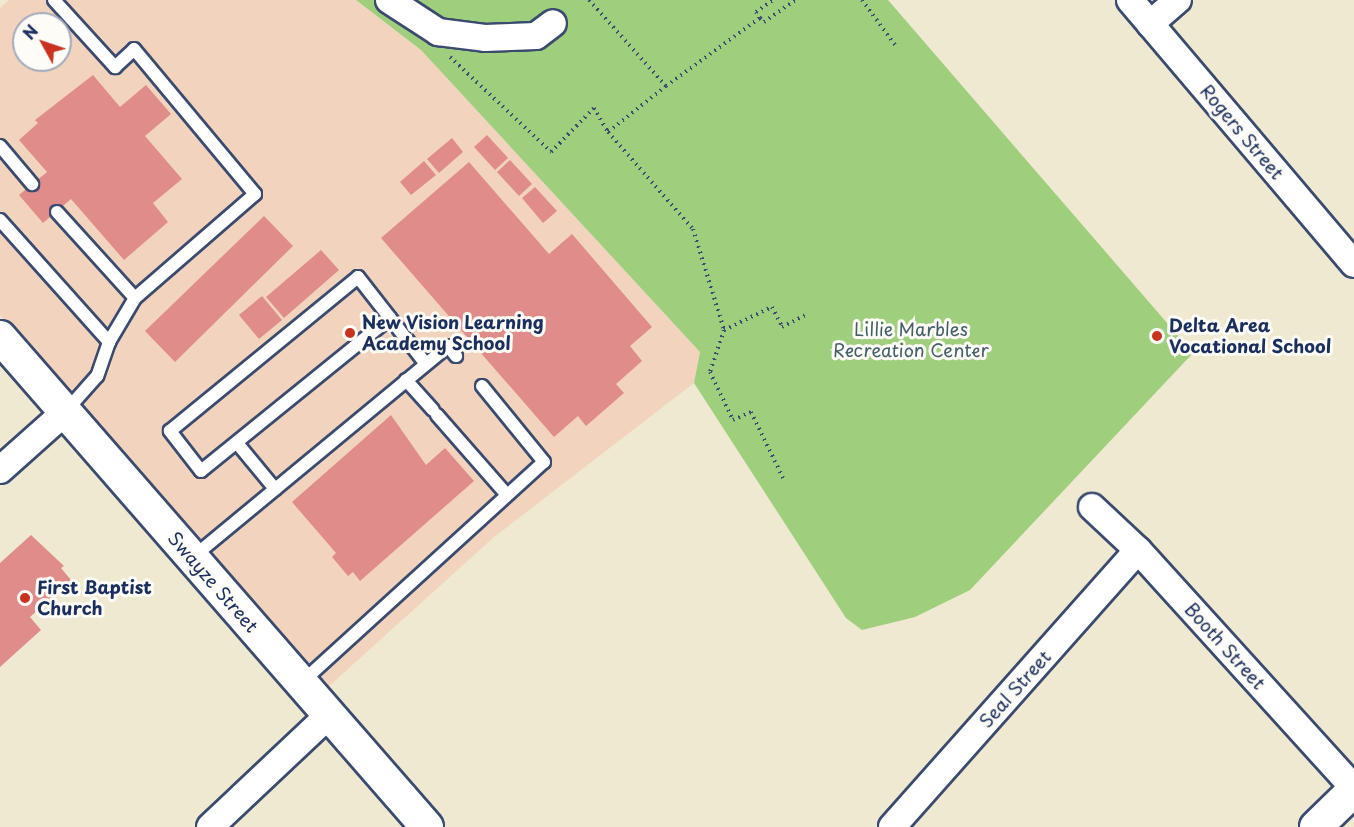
<!DOCTYPE html>
<style>
body{margin:0}
#map{position:relative;width:1354px;height:827px;overflow:hidden;background:#eee9d0;font-family:"Playpen Sans",sans-serif}
div>[style]{position:absolute}
.built>*{inset:0;background:#f2d4be}
.green>*{inset:0;background:#9fce7d}
.building>*{inset:0;background:#df8c8a}
.path>*{height:4px;margin-top:-2px;transform-origin:0;background:repeating-linear-gradient(90deg,#3b4b6f 0 1.5px,transparent 0 6px)}
.roads{filter:drop-shadow(2px 0 #3b4b6f) drop-shadow(-2px 0 #3b4b6f) drop-shadow(0 2px #3b4b6f) drop-shadow(0 -2px #3b4b6f)}
.service>*{height:12px;margin:-6px;padding:0 6px;transform-origin:6px;border-radius:6px;background:#fff}
.minor>*{height:26px;margin:-13px;padding:0 13px;transform-origin:13px;border-radius:13px;background:#fff}
.tertiary>*{height:32px;margin:-16px;padding:0 16px;transform-origin:16px;border-radius:16px;background:#fff}
.dots>*{width:16px;height:16px;translate:-50% -50%;box-sizing:border-box;border:3px solid #fdfcf7;border-radius:50%}
span{translate:-50% -50%;white-space:nowrap;text-align:center;line-height:1.15;-webkit-text-stroke:6px #fdfcf7;paint-order:stroke}
.street-label{font-size:18px;color:#1b2f5e}
.poi-label{font-size:18px;color:#1b2f5e;font-weight:700}
.left{translate:0 -50%;text-align:left}
.park-label{font-size:18px;color:#435f67}
.north{position:absolute;left:12px;top:12px;width:60px;height:60px;box-sizing:border-box;background:#fdfcf7;border:2px solid #a3aaba;border-radius:50%;rotate:310deg;font-size:16px;font-weight:700;line-height:24px;text-align:center;color:#1b2f5e}
.north::after{content:'';display:block;margin:auto;width:21px;height:27px;background:#c8321e;clip-path:polygon(50% 0,100% 100%,50% 72%,0 100%)}
</style>
<div id="map">
<div class="built">
<div style="clip-path:polygon(evenodd,9px 0,356px 0,421px 50px,700px 352px,694px 383px,494px 537px,327px 688px,0 315px,0 8px,9px 0,24px 24px,60px 24px,60px 60px,24px 60px,24px 24px)"></div>
</div>
<div class="green">
<div style="clip-path:polygon(356px 0,888px 0,1193px 353px,970px 590px,915px 617px,862px 630px,846px 618px,694px 383px,700px 352px,421px 50px)"></div>
</div>
<div class="building">
<div style="clip-path:polygon(93px 75px,120px 107px,146px 85px,171px 114px,145px 136px,182px 179px,153px 203px,168px 222px,124px 260px,71px 199px,43px 223px,19px 195px,47px 172px,19px 140px,38px 123px,35px 120px)"></div>
<div style="clip-path:polygon(487px 135px,508px 158px,495px 170px,474px 147px)"></div>
<div style="clip-path:polygon(452px 138px,463px 152px,439px 173px,427px 159px)"></div>
<div style="clip-path:polygon(510px 160px,532px 184px,519px 196px,497px 172px)"></div>
<div style="clip-path:polygon(424px 161px,436px 175px,411px 195px,400px 182px)"></div>
<div style="clip-path:polygon(469px 162px,549px 254px,572px 234px,652px 327px,630px 346px,642px 361px,616px 384px,624px 393px,586px 426px,578px 416px,554px 437px,381px 238px)"></div>
<div style="clip-path:polygon(535px 187px,557px 211px,543px 223px,522px 198px)"></div>
<div style="clip-path:polygon(264px 216px,293px 246px,175px 362px,145px 331px)"></div>
<div style="clip-path:polygon(321px 250px,339px 270px,284px 318px,266px 297px)"></div>
<div style="clip-path:polygon(262px 296px,282px 320px,259px 339px,239px 315px)"></div>
<div style="clip-path:polygon(391px 415px,426px 465px,445px 448px,474px 481px,360px 581px,353px 572px,348px 576px,332px 557px,336px 553px,292px 502px)"></div>
<div style="clip-path:polygon(31px 535px,64px 566px,61px 568px,71px 580px,30px 617px,41px 630px,0 667px,0 563px)"></div>
</div>
<div class="path">
<div style="left:589px;top:0;width:115px;rotate:48.2deg"></div>
<div style="left:666px;top:86px;width:116px;rotate:-35.9deg"></div>
<div style="left:760px;top:18px;width:6px;rotate:45deg"></div>
<div style="left:764px;top:22px;width:38px;rotate:-35deg"></div>
<div style="left:862px;top:0;width:56px;rotate:53.7deg"></div>
<div style="left:760px;top:18px;width:7px;rotate:-124deg"></div>
<div style="left:756px;top:12px;width:21px;rotate:-35deg"></div>
<div style="left:450px;top:57px;width:139px;rotate:43.2deg"></div>
<div style="left:551px;top:152px;width:62px;rotate:-45.7deg"></div>
<div style="left:594px;top:108px;width:28px;rotate:60deg"></div>
<div style="left:666px;top:86px;width:74px;rotate:141.6deg"></div>
<div style="left:608px;top:132px;width:129px;rotate:48.8deg"></div>
<div style="left:693px;top:229px;width:106px;rotate:72.9deg"></div>
<div style="left:724px;top:330px;width:44px;rotate:108.4deg"></div>
<div style="left:710px;top:372px;width:53px;rotate:64.4deg"></div>
<div style="left:733px;top:420px;width:20px;rotate:-24deg"></div>
<div style="left:751px;top:412px;width:76px;rotate:64.1deg"></div>
<div style="left:724px;top:330px;width:53px;rotate:-25.6deg"></div>
<div style="left:772px;top:307px;width:22px;rotate:63deg"></div>
<div style="left:782px;top:327px;width:29px;rotate:-27deg"></div>
</div>
<div class="roads">
<div class="service">
<div style="left:54px;top:0;width:91px;rotate:47.7deg"></div>
<div style="left:115px;top:67px;width:26px;rotate:-43deg"></div>
<div style="left:134px;top:49px;width:189px;rotate:50.2deg"></div>
<div style="left:255px;top:194px;width:159px;rotate:139.1deg"></div>
<div style="left:135px;top:298px;width:51px;rotate:120.6deg"></div>
<div style="left:0;top:146px;width:50px;rotate:49.9deg"></div>
<div style="left:57px;top:212px;width:116px;rotate:47.8deg"></div>
<div style="left:0;top:220px;width:164px;rotate:48.2deg"></div>
<div style="left:109px;top:342px;width:36px;rotate:109deg"></div>
<div style="left:97px;top:376px;width:48px;rotate:131.6deg"></div>
<div style="left:390px;top:318px;width:243px;rotate:141deg"></div>
<div style="left:201px;top:471px;width:51px;rotate:-127.8deg"></div>
<div style="left:170px;top:431px;width:243px;rotate:-39.3deg"></div>
<div style="left:358px;top:277px;width:110px;rotate:52deg"></div>
<div style="left:406px;top:380px;width:40px;rotate:48deg"></div>
<div style="left:437px;top:415px;width:106px;rotate:48.8deg"></div>
<div style="left:237px;top:443px;width:60px;rotate:50.4deg"></div>
<div style="left:193px;top:557px;width:331px;rotate:-39.6deg"></div>
<div style="left:448px;top:346px;width:13px;rotate:51deg"></div>
<div style="left:302px;top:682px;width:327px;rotate:-42.3deg"></div>
<div style="left:544px;top:462px;width:98px;rotate:-129.2deg"></div>
</div>
<div class="minor">
<div style="left:389px;top:0;width:59px;rotate:33.1deg"></div>
<div style="left:438px;top:32px;width:47px;rotate:7.3deg"></div>
<div style="left:485px;top:38px;width:51px;rotate:-2.2deg"></div>
<div style="left:536px;top:36px;width:21px;rotate:-37deg"></div>
<div style="left:1130px;top:0;width:346px;rotate:49.7deg"></div>
<div style="left:1150px;top:24px;width:37px;rotate:-41deg"></div>
<div style="left:0;top:470px;width:87px;rotate:-41.7deg"></div>
<div style="left:1092px;top:507px;width:63px;rotate:43.1deg"></div>
<div style="left:1138px;top:550px;width:321px;rotate:47.8deg"></div>
<div style="left:210px;top:827px;width:163px;rotate:-43.3deg"></div>
<div style="left:892px;top:827px;width:370px;rotate:-48.4deg"></div>
</div>
<div class="tertiary">
<div style="left:0;top:337px;width:650px;rotate:48.93deg"></div>
<div style="left:1316px;top:827px;width:53px;rotate:-44.2deg"></div>
</div>
</div>
<div class="dots">
<div style="left:350px;top:333px;background:#c8321e"></div>
<div style="left:1157px;top:336px;background:#c8321e"></div>
<div style="left:25px;top:598px;background:#c8321e"></div>
</div>
<div class="street-label">
<span style="left:1242px;top:132px;rotate:50deg">Rogers Street</span>
<span style="left:213px;top:582px;rotate:49deg">Swayze Street</span>
<span style="left:1225px;top:646px;rotate:48deg">Booth Street</span>
<span style="left:1015px;top:689px;rotate:-48deg">Seal Street</span>
</div>
<div class="poi-label">
<span class="left" style="left:362px;top:333px">New Vision Learning<br>Academy School</span>
<span class="left" style="left:1169px;top:336px">Delta Area<br>Vocational School</span>
<span class="left" style="left:37px;top:598px">First Baptist<br>Church</span>
</div>
<div class="park-label">
<span style="left:911px;top:340px">Lillie Marbles<br>Recreation Center</span>
</div>
<div class="north">N</div>
</div>
